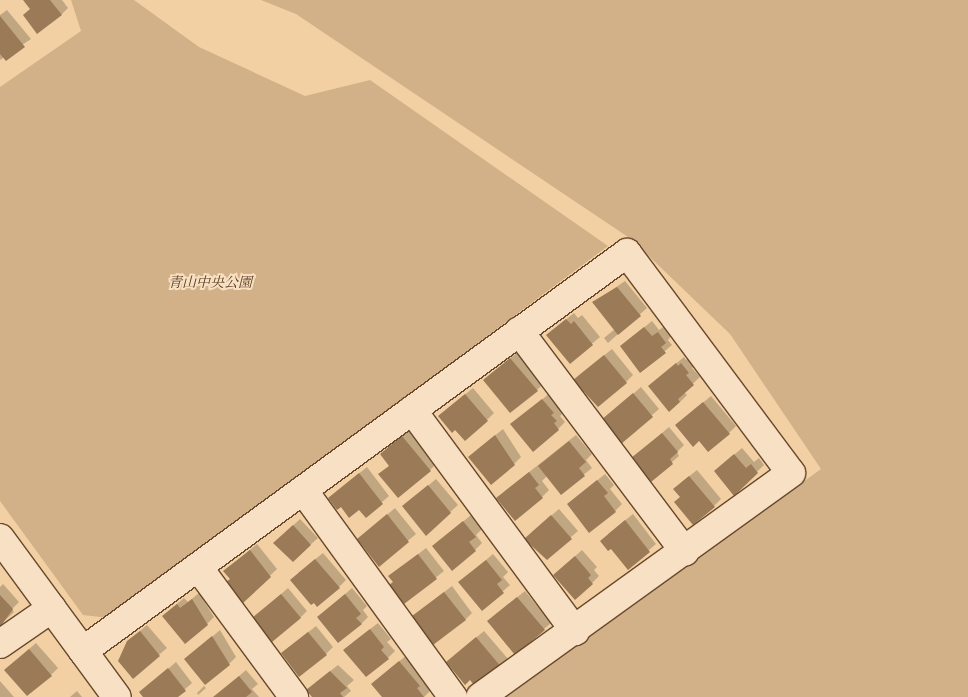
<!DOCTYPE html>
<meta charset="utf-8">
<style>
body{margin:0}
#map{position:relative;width:968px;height:697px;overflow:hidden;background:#f2d0a3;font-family:"IM FELL French Canon","Noto Serif JP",serif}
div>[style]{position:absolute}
.green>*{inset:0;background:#d3b188}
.shadow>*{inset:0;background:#0003}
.building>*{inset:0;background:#9a7a57}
.roads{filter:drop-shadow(1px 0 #68492c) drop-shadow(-1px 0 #68492c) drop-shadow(0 1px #68492c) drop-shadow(0 -1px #68492c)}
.minor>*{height:28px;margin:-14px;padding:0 14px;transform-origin:14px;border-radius:14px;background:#f7e0c3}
span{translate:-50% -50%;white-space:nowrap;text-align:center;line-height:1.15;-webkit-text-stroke:4px #f7e0c3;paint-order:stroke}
.park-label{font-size:14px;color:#604125;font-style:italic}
</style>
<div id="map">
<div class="green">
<div style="clip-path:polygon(71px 0,134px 0,199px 47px,305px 96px,370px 80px,608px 246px,109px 618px,83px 615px,0 501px,0 87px,81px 31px)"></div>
<div style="clip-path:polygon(261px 0,968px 0,968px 697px,505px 697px,821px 469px,730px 334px,631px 239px,296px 14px)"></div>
</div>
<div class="shadow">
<div style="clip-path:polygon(25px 0,62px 0,68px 8px,61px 15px,31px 8px)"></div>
<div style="clip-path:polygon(7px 10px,31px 39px,0 60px,0 15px)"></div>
<div style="clip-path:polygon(625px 281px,647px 308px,608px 343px,604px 338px,615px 329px,594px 302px)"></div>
<div style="clip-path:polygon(574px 313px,578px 318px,582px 315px,600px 337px,570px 362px,547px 335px)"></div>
<div style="clip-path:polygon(652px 321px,659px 330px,665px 326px,672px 335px,668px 340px,672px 345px,641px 371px,621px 346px)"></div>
<div style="clip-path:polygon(612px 349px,633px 375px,626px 382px,582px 373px)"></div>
<div style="clip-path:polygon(518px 352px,544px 383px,537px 390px,492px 373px)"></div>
<div style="clip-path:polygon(684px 357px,686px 360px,689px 357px,695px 365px,692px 368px,700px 377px,684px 392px,687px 395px,680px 402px,656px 380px)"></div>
<div style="clip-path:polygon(641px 387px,659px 409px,621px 442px,610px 414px)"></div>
<div style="clip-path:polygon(473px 388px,494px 413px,487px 420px,447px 409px)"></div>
<div style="clip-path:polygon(550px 393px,560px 405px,558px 407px,563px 413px,560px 416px,565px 422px,558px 429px,519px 418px)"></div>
<div style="clip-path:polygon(711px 396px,736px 426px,729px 433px,699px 440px,676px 425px)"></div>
<div style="clip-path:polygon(669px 427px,684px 445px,677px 452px,679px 456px,651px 480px,640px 452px)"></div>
<div style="clip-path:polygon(503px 429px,521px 457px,514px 464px,477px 450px)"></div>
<div style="clip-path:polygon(410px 430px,437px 463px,430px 470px,380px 475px,390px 465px,388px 447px)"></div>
<div style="clip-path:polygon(576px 435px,592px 454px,586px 460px,592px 468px,561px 493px,547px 476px,542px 481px,549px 490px,542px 497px,505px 491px)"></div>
<div style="clip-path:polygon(742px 448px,754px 462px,759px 458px,764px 465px,734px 494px,715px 471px)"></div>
<div style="clip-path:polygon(367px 467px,389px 496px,366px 516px,360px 508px,341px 506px,329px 498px)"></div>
<div style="clip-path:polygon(697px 470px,721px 499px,714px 506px,682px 482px)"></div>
<div style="clip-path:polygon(605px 474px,614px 485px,610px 489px,622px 504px,615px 511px,568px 504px)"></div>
<div style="clip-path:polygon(436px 479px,458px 505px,426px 534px,411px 500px)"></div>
<div style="clip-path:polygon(395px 508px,416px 534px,379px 565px,365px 533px)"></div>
<div style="clip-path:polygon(559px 509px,578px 531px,547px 558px,532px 532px)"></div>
<div style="clip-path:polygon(633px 514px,656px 544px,628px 568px,608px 534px)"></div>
<div style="clip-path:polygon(471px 515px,482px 529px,476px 535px,482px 543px,475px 550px,441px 540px)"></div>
<div style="clip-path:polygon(300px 519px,318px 538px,293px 560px,282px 536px)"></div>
<div style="clip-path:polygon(257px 544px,277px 569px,244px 601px,225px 571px)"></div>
<div style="clip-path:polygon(426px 548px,444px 571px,404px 603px,390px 576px)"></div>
<div style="clip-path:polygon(582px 550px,597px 567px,594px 570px,599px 576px,592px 583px,562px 568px)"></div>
<div style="clip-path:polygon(323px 553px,346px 580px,339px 587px,298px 573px)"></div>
<div style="clip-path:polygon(493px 554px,508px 572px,503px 577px,510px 585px,482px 609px,460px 582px)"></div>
<div style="clip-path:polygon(3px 584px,19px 602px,12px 609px,14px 612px,0 625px,0 587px)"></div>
<div style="clip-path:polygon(452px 586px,472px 613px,465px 620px,413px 616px)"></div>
<div style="clip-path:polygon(288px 588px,307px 611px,300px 618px,254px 618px)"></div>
<div style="clip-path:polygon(352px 588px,367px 606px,363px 610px,368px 617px,361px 624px,319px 617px)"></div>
<div style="clip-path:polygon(525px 591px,551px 623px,544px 629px,496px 614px)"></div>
<div style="clip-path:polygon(199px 593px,214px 617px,207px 624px,171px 609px,184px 598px,188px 602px)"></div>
<div style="clip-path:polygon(378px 623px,391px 639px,387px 642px,395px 651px,388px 658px,352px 643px)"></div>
<div style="clip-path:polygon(147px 625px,167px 648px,133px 677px,128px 641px)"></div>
<div style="clip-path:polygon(316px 626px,333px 647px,326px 654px,282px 653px)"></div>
<div style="clip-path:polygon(220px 630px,236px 657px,229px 664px,186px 659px)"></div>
<div style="clip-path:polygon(484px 631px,509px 660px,502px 667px,471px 679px,455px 655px)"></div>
<div style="clip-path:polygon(36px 643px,58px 668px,51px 675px,13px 663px)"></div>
<div style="clip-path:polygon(407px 655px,427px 678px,424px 681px,431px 690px,424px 697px,383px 697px,380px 677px)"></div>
<div style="clip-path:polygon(176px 662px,192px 683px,176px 697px,145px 697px,141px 692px)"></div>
<div style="clip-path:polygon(338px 665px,354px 680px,347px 686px,351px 691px,344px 697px,314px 697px,315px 683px)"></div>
<div style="clip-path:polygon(246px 670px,258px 684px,252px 689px,259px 697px,215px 697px)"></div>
<div style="clip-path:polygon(0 681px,14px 697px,0 697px)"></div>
<div style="clip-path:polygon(204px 686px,206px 688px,198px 695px,197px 693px)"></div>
<div style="clip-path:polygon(77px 691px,82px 697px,70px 697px)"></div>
</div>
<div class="building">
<div style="clip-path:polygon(23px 0,50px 0,62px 15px,37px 34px,23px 15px,30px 9px)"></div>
<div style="clip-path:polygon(0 16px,25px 47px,6px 61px,0 54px)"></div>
<div style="clip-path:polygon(617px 287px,641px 316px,618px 335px,592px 302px)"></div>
<div style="clip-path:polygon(566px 319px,571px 324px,574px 321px,593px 345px,570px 364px,546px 335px)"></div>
<div style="clip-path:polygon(644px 327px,652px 336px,658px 332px,666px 343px,661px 347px,666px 353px,640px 373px,620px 346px)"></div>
<div style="clip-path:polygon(604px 355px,627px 383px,598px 407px,573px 380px)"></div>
<div style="clip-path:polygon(510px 358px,538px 391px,510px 413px,483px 380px)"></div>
<div style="clip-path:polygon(676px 363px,678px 366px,681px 363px,689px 373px,686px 375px,694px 385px,678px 399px,680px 402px,669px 412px,648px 386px)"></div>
<div style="clip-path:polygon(633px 393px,653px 417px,621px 444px,601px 420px)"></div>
<div style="clip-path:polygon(465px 394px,488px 421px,465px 441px,455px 430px,452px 433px,438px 416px)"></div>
<div style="clip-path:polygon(542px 399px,554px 413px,551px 415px,557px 421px,554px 423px,559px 430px,533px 452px,510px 424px)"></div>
<div style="clip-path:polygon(703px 402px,730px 434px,708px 452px,699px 441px,693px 447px,675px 425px)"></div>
<div style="clip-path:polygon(662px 433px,678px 452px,670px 459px,673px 464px,651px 482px,631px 458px)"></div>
<div style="clip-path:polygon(495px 435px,515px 465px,491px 485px,468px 457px)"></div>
<div style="clip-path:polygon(402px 436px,431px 471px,398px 498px,378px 474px,389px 466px,380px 454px)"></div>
<div style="clip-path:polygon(569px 441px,586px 462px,579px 468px,585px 476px,561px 495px,538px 466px)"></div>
<div style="clip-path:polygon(734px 454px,746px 468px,751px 464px,758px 473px,734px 496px,714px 471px)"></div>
<div style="clip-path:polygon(529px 472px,539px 485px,535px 488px,543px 498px,515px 521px,496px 498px)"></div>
<div style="clip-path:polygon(359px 473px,383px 504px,366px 518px,359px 510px,349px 518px,341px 507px,337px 510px,328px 498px)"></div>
<div style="clip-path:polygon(689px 476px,715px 507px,693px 525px,674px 502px,680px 497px,673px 489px)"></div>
<div style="clip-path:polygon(597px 480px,608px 493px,604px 496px,616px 512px,589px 533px,567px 504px)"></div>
<div style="clip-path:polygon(428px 485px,451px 513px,426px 536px,402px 506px)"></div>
<div style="clip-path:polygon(387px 514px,409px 542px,379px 567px,357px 539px)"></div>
<div style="clip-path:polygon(551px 515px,572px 539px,547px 560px,524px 539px)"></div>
<div style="clip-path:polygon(625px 520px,650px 552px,628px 570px,611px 549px,608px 551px,600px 541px)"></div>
<div style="clip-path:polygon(463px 521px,476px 537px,469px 542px,476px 551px,452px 571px,432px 546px)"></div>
<div style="clip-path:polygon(293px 525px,311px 545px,293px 562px,273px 543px)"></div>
<div style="clip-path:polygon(250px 550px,271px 577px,243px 603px,226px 582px,230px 579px,223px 571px)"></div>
<div style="clip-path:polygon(418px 554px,437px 579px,404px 604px,389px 585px,393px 582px,388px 576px)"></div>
<div style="clip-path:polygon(575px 556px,591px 575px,588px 578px,593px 584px,575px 600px,553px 575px)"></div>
<div style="clip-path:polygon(315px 559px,340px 588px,317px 607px,314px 603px,311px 605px,290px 580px)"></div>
<div style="clip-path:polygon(486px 560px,502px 580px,497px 584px,504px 593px,482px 611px,458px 582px)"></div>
<div style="clip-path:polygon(444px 592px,466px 620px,433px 645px,412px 616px)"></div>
<div style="clip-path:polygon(281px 594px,301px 618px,272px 642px,252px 618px)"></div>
<div style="clip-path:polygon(345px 594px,361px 614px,356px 618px,362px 624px,338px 643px,317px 617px)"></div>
<div style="clip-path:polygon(0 595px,13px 609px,0 627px)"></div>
<div style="clip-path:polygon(517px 597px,545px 630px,515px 655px,487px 621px)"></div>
<div style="clip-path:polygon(192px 599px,208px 625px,185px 644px,162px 616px,177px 604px,180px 608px)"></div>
<div style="clip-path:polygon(370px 629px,384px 647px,381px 650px,389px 659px,366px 677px,343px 650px)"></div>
<div style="clip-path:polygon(140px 631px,160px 656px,133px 679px,118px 661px,127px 641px)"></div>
<div style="clip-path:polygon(308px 632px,327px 655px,299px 677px,281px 653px)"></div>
<div style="clip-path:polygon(212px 636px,230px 665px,205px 685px,184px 659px)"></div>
<div style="clip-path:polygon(476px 637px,502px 668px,477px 689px,470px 680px,465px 685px,446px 662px)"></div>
<div style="clip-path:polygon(29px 649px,52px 676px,27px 696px,4px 670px)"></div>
<div style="clip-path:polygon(399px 661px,420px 686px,417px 688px,424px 697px,382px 697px,371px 684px)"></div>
<div style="clip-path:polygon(168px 668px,186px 691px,178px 697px,143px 697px,139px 692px)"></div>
<div style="clip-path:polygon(330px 671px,347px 688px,340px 693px,343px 697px,312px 697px,306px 690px)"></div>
<div style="clip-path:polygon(239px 676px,252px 692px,246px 697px,213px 697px)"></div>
</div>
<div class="roads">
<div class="minor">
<div style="left:519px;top:331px;width:276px;rotate:53.1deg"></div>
<div style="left:412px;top:410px;width:275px;rotate:53.6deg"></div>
<div style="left:303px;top:490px;width:256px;rotate:54.1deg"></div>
<div style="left:0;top:538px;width:197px;rotate:53.7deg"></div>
<div style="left:198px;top:567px;width:162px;rotate:53.6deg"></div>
<div style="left:0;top:644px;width:63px;rotate:-34.7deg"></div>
<div style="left:83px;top:651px;width:674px;rotate:-36.19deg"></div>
<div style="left:627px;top:253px;width:274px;rotate:53.3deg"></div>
<div style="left:791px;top:473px;width:383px;rotate:144.2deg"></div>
</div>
</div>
<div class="park-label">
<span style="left:210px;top:283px">青山中央公園</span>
</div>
</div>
